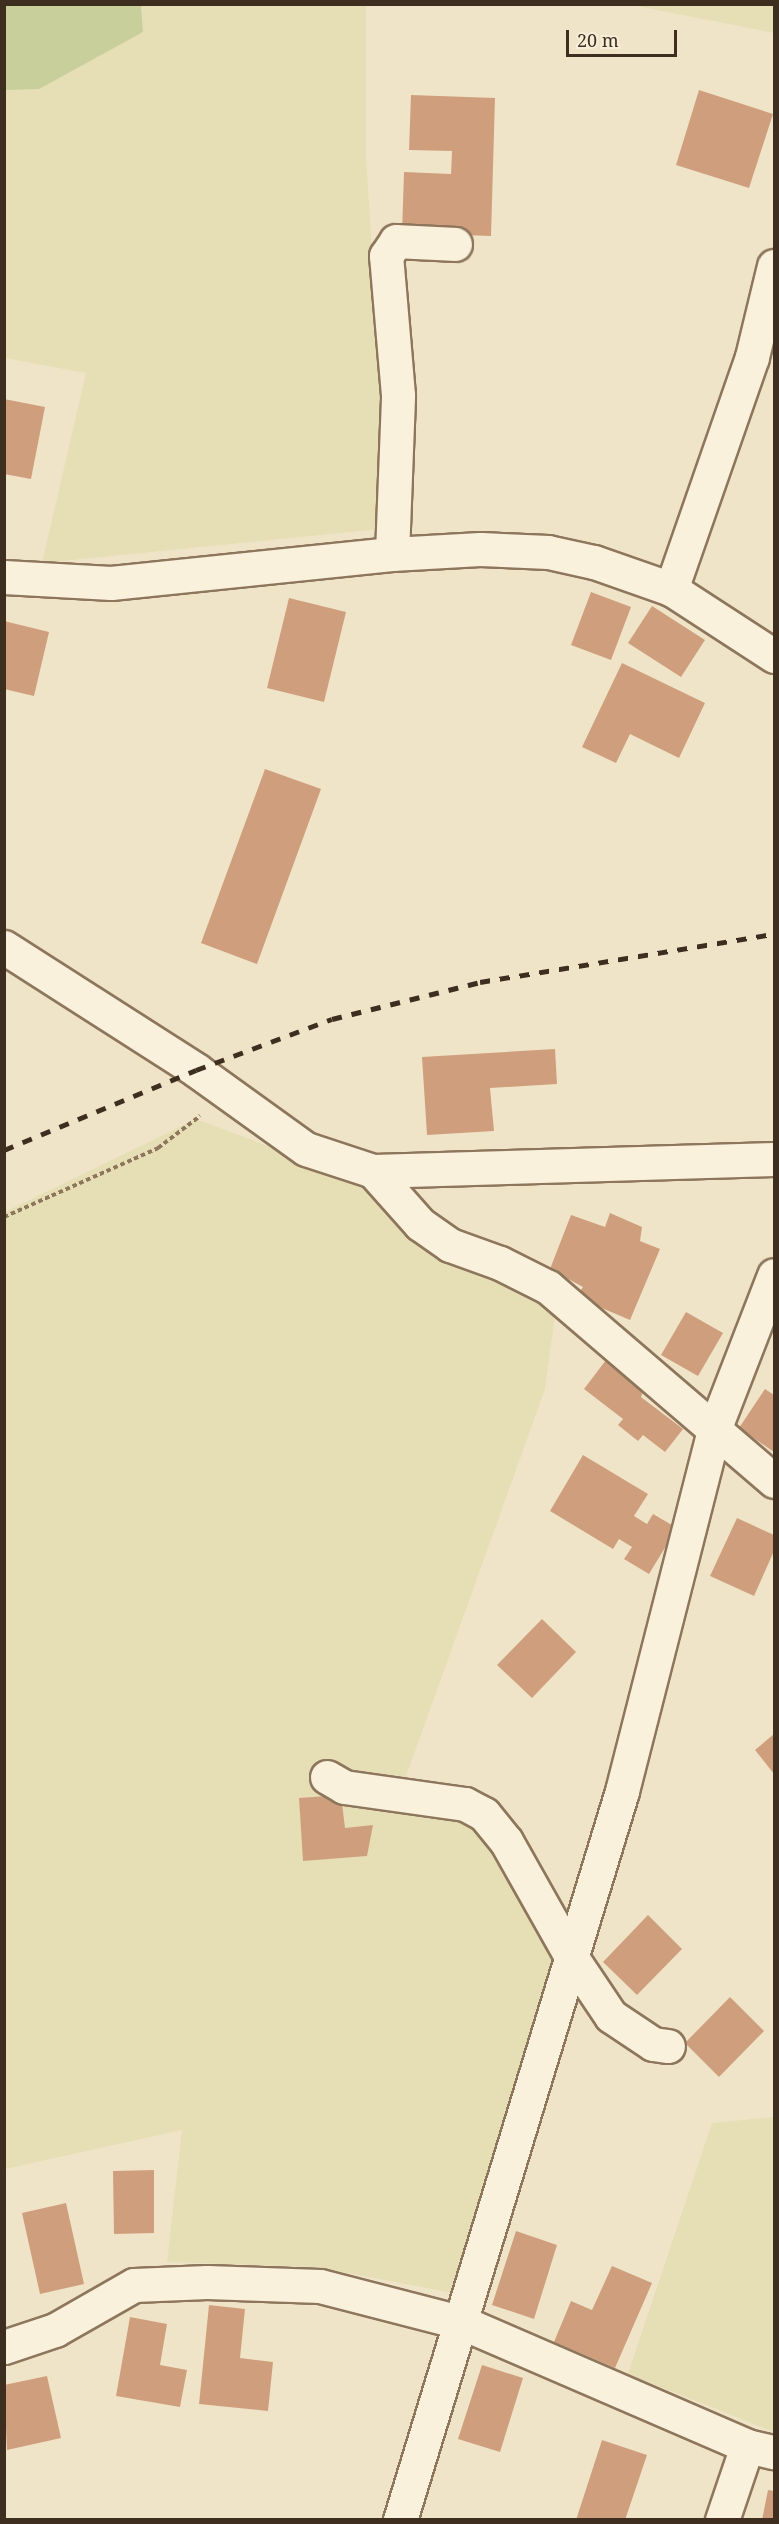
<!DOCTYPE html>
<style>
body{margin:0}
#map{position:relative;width:779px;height:2524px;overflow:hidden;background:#f0e4c8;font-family:"Noto Serif",serif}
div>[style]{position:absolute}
.farmland>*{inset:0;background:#e6deb5}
.green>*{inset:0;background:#c9cf9b}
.building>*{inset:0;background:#cf9f7d}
.path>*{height:4px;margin-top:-2px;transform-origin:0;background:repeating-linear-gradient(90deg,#8d765c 0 4.5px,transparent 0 7.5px)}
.roads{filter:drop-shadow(2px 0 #8d765c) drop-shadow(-2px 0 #8d765c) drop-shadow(0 2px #8d765c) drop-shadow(0 -2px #8d765c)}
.street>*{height:33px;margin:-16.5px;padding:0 16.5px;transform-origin:16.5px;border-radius:16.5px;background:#faf1dc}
.rail>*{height:4.5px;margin-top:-2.25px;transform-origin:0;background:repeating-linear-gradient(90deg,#3d2e20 0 10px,transparent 0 20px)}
span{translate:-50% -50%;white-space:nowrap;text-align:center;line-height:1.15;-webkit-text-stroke:6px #f7eed8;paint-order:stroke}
.frame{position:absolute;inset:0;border:6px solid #3d2e20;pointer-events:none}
.scale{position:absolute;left:566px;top:30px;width:111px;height:27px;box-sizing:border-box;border:3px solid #3d2e20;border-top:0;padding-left:8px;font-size:18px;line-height:21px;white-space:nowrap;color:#3d2e20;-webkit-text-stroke:4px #f7eed8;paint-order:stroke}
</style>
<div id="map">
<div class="farmland">
<div style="clip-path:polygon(141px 5px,366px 5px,366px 157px,390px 528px,42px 563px,86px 373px,5px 358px,4px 75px,143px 33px)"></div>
<div style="clip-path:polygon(632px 5px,774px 5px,774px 33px)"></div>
<div style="clip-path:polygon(196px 1119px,393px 1193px,555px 1316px,545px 1389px,404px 1782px,492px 1834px,558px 1967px,454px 2293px,315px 2267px,167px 2262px,182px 2130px,5px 2169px,5px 1212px)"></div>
<div style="clip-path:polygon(774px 2117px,774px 2432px,628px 2374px,712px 2123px)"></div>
</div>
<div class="green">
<div style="clip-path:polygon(5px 4px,141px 5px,143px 32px,39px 89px,5px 90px)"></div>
</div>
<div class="building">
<div style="clip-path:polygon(699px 90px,773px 114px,749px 188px,676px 165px)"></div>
<div style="clip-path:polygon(411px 95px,495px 98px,491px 236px,402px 233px,404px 172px,451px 174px,452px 151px,409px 150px)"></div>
<div style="clip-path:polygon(4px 399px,45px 407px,31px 479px,4px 474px)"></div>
<div style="clip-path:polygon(591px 592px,631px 607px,611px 660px,571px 645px)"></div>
<div style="clip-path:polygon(289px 598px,346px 612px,324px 702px,267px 688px)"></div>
<div style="clip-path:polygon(652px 606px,705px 640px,681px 677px,628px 643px)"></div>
<div style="clip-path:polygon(4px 621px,49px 632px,34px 696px,4px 689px)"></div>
<div style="clip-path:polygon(622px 663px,705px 703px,679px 758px,630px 734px,616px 763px,582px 747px)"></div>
<div style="clip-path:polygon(265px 769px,321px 789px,257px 964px,201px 943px)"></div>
<div style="clip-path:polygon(555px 1049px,557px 1084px,490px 1088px,494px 1131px,427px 1135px,422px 1057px)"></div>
<div style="clip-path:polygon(610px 1213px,642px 1227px,640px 1241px,660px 1249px,630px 1320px,576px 1297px,583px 1287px,550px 1269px,571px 1215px,605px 1227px)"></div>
<div style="clip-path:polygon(686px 1312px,723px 1333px,698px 1376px,661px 1355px)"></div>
<div style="clip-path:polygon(606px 1360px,644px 1389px,641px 1397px,683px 1429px,665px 1452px,643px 1435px,638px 1441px,618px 1425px,623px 1419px,584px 1389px)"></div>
<div style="clip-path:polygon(765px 1389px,774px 1395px,774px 1452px,739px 1428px)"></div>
<div style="clip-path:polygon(583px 1455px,648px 1494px,634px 1516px,647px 1524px,653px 1514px,677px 1528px,649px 1574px,624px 1559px,632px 1547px,619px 1539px,613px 1549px,550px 1511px)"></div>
<div style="clip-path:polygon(737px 1518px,774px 1535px,774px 1551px,754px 1596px,710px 1576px)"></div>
<div style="clip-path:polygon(542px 1619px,576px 1652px,532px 1698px,497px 1665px)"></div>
<div style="clip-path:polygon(774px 1734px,774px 1774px,755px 1750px)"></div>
<div style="clip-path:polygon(341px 1795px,345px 1828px,373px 1825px,367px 1856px,303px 1861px,299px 1798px)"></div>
<div style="clip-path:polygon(648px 1915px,682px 1949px,637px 1995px,603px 1962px)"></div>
<div style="clip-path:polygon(730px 1997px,764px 2031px,719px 2077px,685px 2043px)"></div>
<div style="clip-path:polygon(154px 2170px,154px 2233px,114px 2234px,113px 2171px)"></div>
<div style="clip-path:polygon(66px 2203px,84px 2284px,40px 2294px,22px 2213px)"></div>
<div style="clip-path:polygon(516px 2231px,557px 2245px,534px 2319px,492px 2305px)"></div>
<div style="clip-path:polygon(612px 2266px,652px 2283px,615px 2368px,554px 2342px,571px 2301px,592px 2310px)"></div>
<div style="clip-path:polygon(209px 2305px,245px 2309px,240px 2358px,273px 2362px,268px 2411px,199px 2404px)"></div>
<div style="clip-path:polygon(130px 2317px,167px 2324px,160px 2365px,187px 2370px,180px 2407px,116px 2396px)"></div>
<div style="clip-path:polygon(482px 2365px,523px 2378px,500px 2452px,458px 2439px)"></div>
<div style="clip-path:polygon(47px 2376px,61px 2438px,7px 2450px,4px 2385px)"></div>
<div style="clip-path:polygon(602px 2440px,647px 2455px,625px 2520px,576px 2520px)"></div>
<div style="clip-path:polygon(768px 2490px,774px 2491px,774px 2520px,762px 2520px)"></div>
</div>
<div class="path">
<div style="left:4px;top:1217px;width:169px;rotate:-24.1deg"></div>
<div style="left:158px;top:1148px;width:53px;rotate:-37.3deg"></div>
</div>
<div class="roads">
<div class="street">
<div style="left:774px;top:266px;width:94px;rotate:103.6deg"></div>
<div style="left:752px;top:357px;width:246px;rotate:109.2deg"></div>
<div style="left:671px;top:589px;width:123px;rotate:33deg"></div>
<div style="left:392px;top:554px;width:159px;rotate:-87.8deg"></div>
<div style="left:398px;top:395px;width:140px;rotate:-94.9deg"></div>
<div style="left:386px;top:256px;width:18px;rotate:-56deg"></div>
<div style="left:396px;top:241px;width:59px;rotate:2.9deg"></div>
<div style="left:4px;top:577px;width:107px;rotate:3.2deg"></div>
<div style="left:111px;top:583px;width:282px;rotate:-5.9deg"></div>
<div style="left:392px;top:554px;width:88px;rotate:-3.3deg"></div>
<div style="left:480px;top:549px;width:68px;rotate:2.5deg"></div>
<div style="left:548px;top:552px;width:47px;rotate:12.3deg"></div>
<div style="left:594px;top:562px;width:82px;rotate:19.3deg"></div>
<div style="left:4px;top:947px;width:228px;rotate:32.6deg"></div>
<div style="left:196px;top:1070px;width:135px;rotate:35.7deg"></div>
<div style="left:306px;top:1149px;width:71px;rotate:18.2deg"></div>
<div style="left:373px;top:1171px;width:401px;rotate:-1.7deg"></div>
<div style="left:373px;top:1171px;width:71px;rotate:48.4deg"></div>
<div style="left:420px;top:1224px;width:37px;rotate:35deg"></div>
<div style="left:450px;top:1245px;width:53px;rotate:19.8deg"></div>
<div style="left:500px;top:1263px;width:54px;rotate:26.6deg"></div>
<div style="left:548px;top:1287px;width:298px;rotate:40.6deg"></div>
<div style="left:327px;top:1777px;width:20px;rotate:30deg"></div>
<div style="left:344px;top:1787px;width:122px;rotate:8deg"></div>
<div style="left:465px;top:1804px;width:21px;rotate:28deg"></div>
<div style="left:484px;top:1814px;width:35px;rotate:51deg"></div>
<div style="left:506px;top:1841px;width:134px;rotate:60.6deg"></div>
<div style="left:572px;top:1958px;width:70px;rotate:56.1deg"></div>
<div style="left:611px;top:2016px;width:50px;rotate:33.7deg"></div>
<div style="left:653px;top:2044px;width:15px;rotate:8deg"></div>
<div style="left:4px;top:2347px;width:54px;rotate:-18.4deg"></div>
<div style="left:55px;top:2330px;width:91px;rotate:-29.7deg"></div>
<div style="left:134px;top:2285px;width:73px;rotate:-2.4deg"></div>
<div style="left:207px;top:2282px;width:113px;rotate:2deg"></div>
<div style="left:320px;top:2286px;width:148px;rotate:14.5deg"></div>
<div style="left:463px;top:2323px;width:309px;rotate:23.4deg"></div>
<div style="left:747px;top:2446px;width:28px;rotate:13deg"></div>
<div style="left:400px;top:2520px;width:762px;rotate:-73.06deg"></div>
<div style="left:622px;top:1791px;width:373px;rotate:-75.7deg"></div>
<div style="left:714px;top:1430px;width:166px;rotate:-68.8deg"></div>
<div style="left:722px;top:2520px;width:78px;rotate:-71.3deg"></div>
</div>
</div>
<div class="rail">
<div style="left:4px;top:1150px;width:208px;rotate:-22.6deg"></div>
<div style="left:196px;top:1070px;width:145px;rotate:-20.6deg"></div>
<div style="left:332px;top:1019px;width:153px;rotate:-14deg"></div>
<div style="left:480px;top:982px;width:298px;rotate:-9.3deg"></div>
</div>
<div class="frame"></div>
<div class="scale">20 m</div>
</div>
